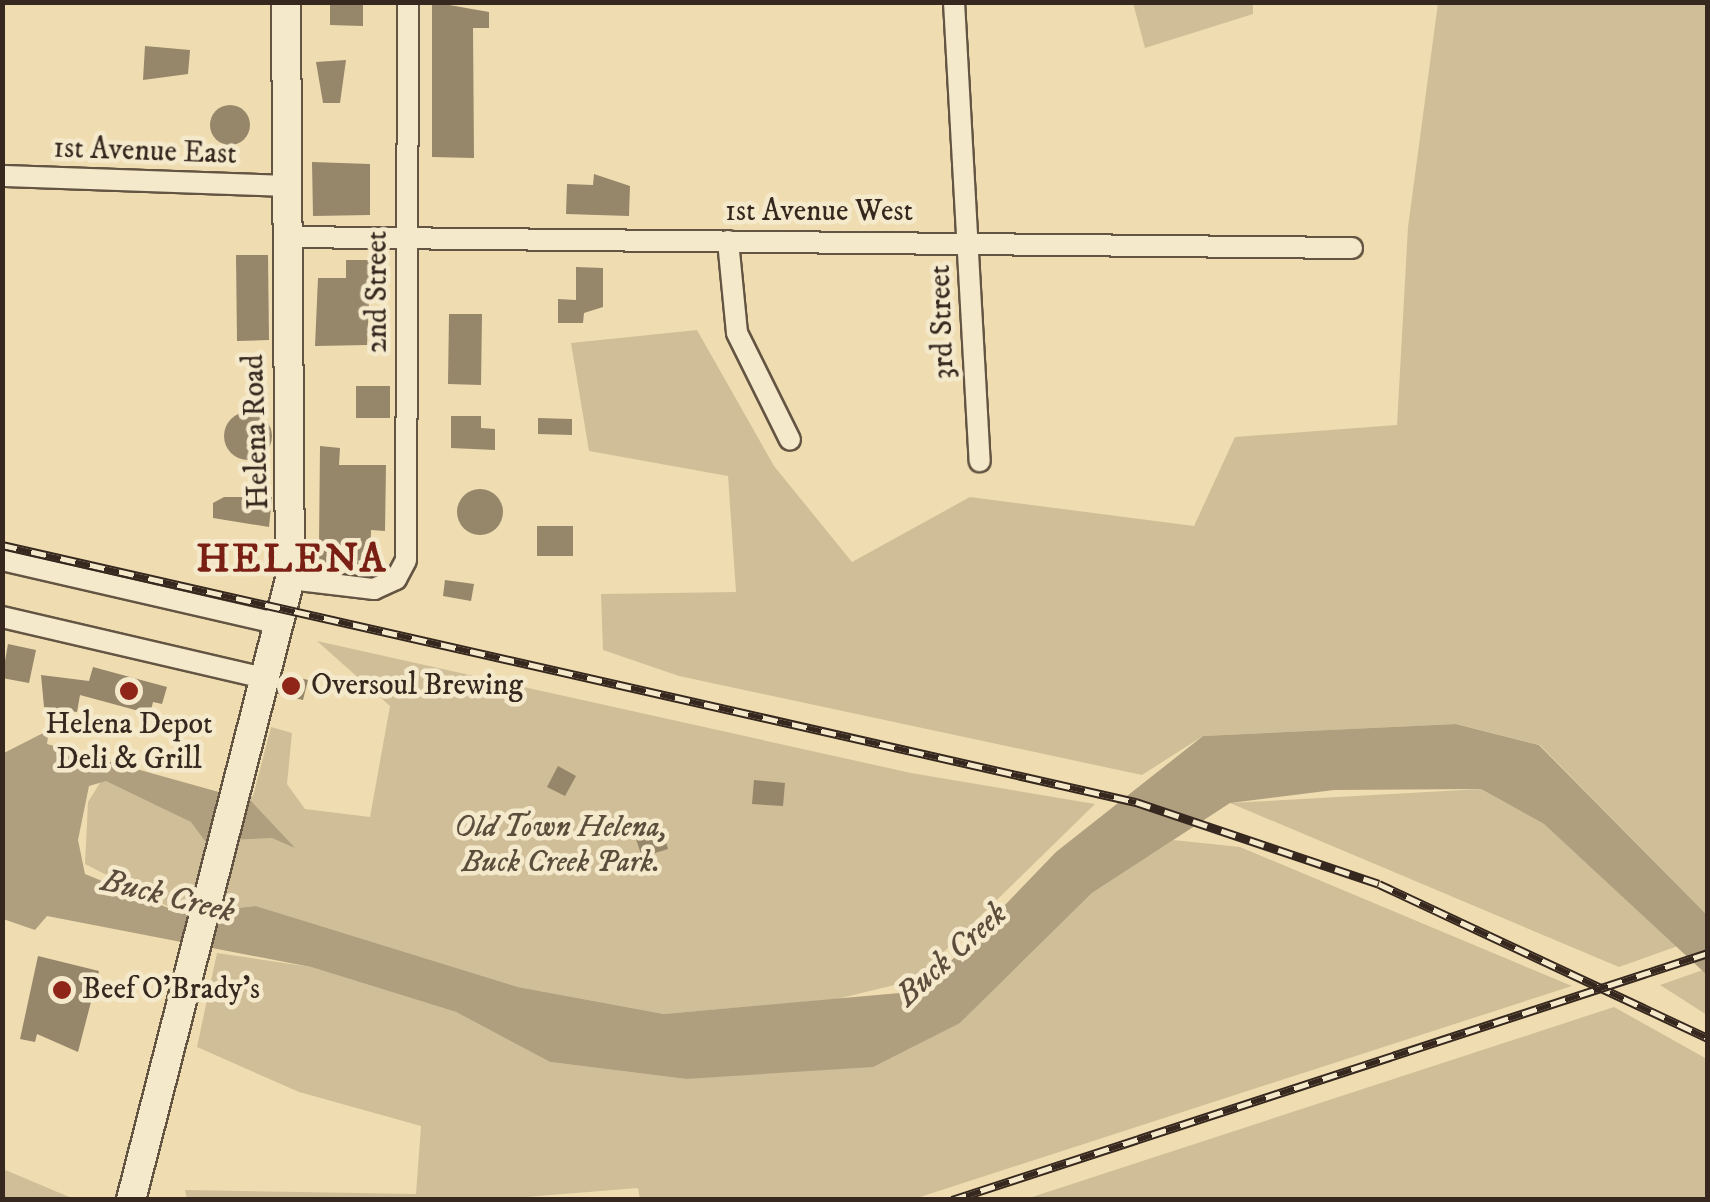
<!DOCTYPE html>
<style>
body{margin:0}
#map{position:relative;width:1710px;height:1202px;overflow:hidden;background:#efddb1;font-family:"IM FELL DW Pica",serif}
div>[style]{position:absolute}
.green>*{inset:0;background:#d0be98}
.water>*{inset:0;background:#b09f7f}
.building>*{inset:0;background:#96866a}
.round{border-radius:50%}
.roads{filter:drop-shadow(2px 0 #645543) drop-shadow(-2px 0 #645543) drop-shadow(0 2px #645543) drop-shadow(0 -2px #645543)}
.street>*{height:20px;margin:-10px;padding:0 10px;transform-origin:10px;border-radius:10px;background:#f5e9cc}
.secondary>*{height:28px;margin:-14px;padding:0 14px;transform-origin:14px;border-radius:14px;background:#f5e9cc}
.rail>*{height:9px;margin-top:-4.5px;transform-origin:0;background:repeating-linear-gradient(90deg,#f5e9cc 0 15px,#36281e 0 30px);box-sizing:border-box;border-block:2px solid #36281e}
.dots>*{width:28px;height:28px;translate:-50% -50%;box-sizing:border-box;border:5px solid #f5e9cc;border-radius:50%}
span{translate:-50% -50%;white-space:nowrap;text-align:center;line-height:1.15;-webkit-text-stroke:9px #f5e9cc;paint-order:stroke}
.street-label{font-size:30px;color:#36281e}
.poi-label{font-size:30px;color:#36281e}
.left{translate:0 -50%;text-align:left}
.park-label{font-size:30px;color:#5c4e3c;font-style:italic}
.water-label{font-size:32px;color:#5b4c3b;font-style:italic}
.district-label{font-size:40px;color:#7a1f14;font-weight:700;letter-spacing:2.5px}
.frame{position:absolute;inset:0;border:5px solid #36281e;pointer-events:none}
</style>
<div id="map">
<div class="green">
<div style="clip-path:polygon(1133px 3px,1253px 3px,1253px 14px,1145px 48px)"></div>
<div style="clip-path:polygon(1438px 3px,1707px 3px,1707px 915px,1540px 745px,1457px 724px,1203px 736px,1142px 775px,679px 676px,603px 650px,601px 594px,736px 592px,728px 476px,589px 451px,571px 343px,697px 330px,774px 466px,852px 562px,970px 497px,1194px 526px,1235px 437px,1397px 425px,1408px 227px)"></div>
<div style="clip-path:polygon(317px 641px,911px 773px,1095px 804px,915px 980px,837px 999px,664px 1014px,518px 987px,256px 906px,183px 914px,85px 864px,88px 802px,103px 778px,253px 796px,271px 727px,292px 733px,287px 784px,305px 809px,370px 817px,390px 706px)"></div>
<div style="clip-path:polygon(1481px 789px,1544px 824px,1678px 946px,1619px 967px,1230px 803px)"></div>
<div style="clip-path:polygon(1173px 840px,1240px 847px,1572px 986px,914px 1199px,640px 1200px,638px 1188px,490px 1200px,187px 1200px,185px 1190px,416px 1194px,421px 1126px,299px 1092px,197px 1047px,217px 953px,311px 967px,456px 1012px,550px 1062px,686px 1079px,960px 1023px,1092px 893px)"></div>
<div style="clip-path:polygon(1703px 970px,1707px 975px,1707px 1015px,1660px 985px)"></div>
<div style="clip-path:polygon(1614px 1007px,1707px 1059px,1707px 1199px,1026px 1199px)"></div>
<div style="clip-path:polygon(2px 1169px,3px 1169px,74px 1199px,3px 1199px)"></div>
</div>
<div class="water">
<div style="clip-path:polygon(1456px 724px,1539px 745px,1707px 915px,1707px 975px,1544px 824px,1481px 789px,1334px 790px,1230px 803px,1092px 893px,960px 1023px,873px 1067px,686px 1079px,550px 1062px,456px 1012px,311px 967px,47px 916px,35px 930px,3px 919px,2px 754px,49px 730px,47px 744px,251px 801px,295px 848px,272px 838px,205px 841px,191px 822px,106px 781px,89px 786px,78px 840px,85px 874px,183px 914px,256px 906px,518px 987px,664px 1014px,922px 991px,1056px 852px,1203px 736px)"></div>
</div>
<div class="building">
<div style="clip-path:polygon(330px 2px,363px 2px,363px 26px,330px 25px)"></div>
<div style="clip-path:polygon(432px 2px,489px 12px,489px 28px,473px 28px,474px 158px,432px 157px)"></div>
<div style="clip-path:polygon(145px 46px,190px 50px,188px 74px,143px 80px)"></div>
<div style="clip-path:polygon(346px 60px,340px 103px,323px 103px,316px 62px)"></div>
<div class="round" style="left:210px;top:105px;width:40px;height:40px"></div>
<div style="clip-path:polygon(312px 162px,370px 164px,370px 215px,313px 216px)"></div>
<div style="clip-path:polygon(594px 174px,630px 186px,629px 216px,566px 214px,567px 184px,593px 185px)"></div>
<div style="clip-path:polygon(236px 255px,268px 255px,269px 340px,237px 341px)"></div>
<div style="clip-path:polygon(346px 260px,371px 260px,367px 345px,315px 346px,318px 278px,346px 278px)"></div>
<div style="clip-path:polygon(576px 267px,603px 268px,603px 307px,584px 313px,583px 323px,558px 323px,558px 299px,576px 300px)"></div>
<div style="clip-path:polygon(449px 314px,482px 314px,481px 385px,448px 384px)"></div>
<div style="clip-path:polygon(356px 386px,390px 386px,390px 418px,356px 418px)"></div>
<div class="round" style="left:224px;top:412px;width:48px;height:48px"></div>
<div style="clip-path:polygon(451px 416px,481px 416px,481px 428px,495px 429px,495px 450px,451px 448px)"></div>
<div style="clip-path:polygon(538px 418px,572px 419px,572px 435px,538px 434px)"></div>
<div style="clip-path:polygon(320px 446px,340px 448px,339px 465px,386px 465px,385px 531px,371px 530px,370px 571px,310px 568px,310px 545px,319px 546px)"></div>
<div class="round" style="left:457px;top:489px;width:46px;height:46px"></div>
<div style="clip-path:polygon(224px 497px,272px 497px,269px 527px,213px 518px,213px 503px)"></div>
<div style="clip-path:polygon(537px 526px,573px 526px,573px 556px,537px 556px)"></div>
<div style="clip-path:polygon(445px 580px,474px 584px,471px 601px,443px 596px)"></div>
<div style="clip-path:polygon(8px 644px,36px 650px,29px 683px,2px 678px)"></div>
<div style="clip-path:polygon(93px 667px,167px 687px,162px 704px,153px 702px,150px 714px,80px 695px,77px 712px,44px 707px,41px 675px,89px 681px)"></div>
<div style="clip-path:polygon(284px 674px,308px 680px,303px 700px,278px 694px)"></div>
<div style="clip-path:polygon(558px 766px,576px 776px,565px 796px,547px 787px)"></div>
<div style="clip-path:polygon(754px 780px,785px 783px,783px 806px,752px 804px)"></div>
<div style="clip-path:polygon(663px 830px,668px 849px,642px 857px,636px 839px)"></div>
<div style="clip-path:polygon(38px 956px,99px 971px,78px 1052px,37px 1034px,35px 1042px,20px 1039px)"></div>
</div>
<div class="roads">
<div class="street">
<div style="left:954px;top:2px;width:460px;rotate:86.8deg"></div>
<div style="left:2px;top:176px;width:283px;rotate:2deg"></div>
<div style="left:285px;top:237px;width:1067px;rotate:0.59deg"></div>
<div style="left:728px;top:241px;width:92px;rotate:84.4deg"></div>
<div style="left:737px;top:333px;width:119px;rotate:63.6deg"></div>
<div style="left:2px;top:560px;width:285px;rotate:13deg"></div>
<div style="left:290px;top:579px;width:85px;rotate:6.8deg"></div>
<div style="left:374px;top:589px;width:24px;rotate:-24deg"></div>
<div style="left:396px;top:579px;width:21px;rotate:-62deg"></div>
<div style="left:406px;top:560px;width:558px;rotate:-89.79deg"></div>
<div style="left:2px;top:617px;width:270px;rotate:13.1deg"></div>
</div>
<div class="secondary">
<div style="left:131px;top:1200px;width:641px;rotate:-75.64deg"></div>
<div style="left:290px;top:579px;width:577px;rotate:-90.4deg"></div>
</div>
</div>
<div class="rail">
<div style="left:2px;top:545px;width:1163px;rotate:12.77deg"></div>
<div style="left:1136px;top:802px;width:256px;rotate:18.6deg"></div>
<div style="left:1379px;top:884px;width:363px;rotate:25.1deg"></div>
<div style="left:952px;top:1200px;width:795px;rotate:-18.09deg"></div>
</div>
<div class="dots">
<div style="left:291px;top:686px;background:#8f2418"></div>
<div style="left:129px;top:691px;background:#8f2418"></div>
<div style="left:62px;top:990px;background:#8f2418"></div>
</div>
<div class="street-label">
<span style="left:145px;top:152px;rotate:2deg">1st Avenue East</span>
<span style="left:819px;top:212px">1st Avenue West</span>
<span style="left:378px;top:292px;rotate:-90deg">2nd Street</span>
<span style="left:943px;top:322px;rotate:-92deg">3rd Street</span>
<span style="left:257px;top:432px;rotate:-92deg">Helena Road</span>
</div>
<div class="poi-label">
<span class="left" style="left:311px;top:686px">Oversoul Brewing</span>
<span style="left:129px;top:742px">Helena Depot<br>Deli &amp; Grill</span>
<span class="left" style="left:82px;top:990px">Beef O'Brady's</span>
</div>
<div class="park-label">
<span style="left:561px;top:845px">Old Town Helena,<br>Buck Creek Park.</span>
</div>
<div class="water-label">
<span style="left:168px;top:897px;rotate:14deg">Buck Creek</span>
<span style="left:952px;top:955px;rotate:-42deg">Buck Creek</span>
</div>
<div class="district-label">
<span style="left:292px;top:560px">HELENA</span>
</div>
<div class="frame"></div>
</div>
